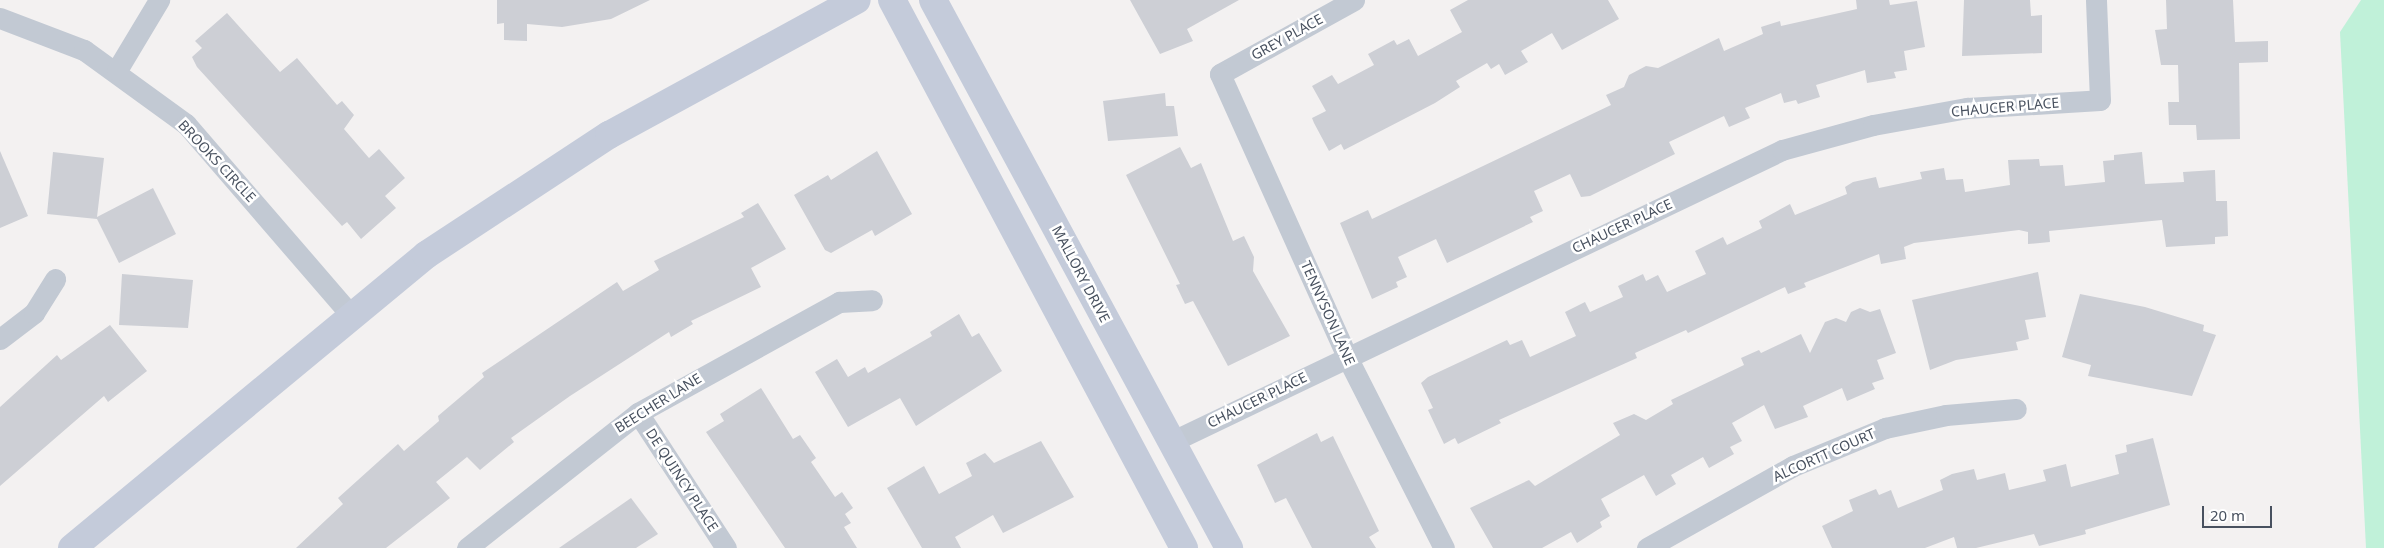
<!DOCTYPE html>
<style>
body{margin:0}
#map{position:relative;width:2384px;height:548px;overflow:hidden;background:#f3f1f1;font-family:"Noto Sans",sans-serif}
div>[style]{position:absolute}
.green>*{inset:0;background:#c0f1d9}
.building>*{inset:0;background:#cdcfd5}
.minor>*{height:21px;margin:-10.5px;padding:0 10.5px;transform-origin:10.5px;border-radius:10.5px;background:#c2c9d3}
.secondary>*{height:28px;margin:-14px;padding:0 14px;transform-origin:14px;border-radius:14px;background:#c4cbda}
span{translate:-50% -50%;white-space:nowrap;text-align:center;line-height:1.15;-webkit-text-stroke:5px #fff;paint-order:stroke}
.street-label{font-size:14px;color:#48515f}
.scale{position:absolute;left:2202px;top:506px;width:70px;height:22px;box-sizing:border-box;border:2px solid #48515f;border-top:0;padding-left:6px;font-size:15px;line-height:18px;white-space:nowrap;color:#48515f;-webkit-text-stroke:4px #fff;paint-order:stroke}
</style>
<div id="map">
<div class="green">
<div style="clip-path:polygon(2361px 0,2384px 0,2384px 548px,2366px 548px,2340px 32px)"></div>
</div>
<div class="building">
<div style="clip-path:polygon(497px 0,650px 0,611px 19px,562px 27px,527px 24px,527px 41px,504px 40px,504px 23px,497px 24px)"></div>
<div style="clip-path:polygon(1130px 0,1239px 0,1187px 29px,1193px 41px,1160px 54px)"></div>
<div style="clip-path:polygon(1468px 0,1608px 0,1619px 19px,1562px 50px,1552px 33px,1521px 51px,1528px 62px,1505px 75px,1499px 64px,1491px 69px,1487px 63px,1456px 81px,1460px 87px,1435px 103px,1344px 150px,1341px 144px,1329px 151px,1314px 123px,1312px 118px,1326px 111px,1312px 86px,1332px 75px,1338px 84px,1374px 65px,1368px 54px,1394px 40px,1397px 45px,1409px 39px,1418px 56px,1462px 32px,1450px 10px)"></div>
<div style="clip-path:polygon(1856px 0,1889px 0,1890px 5px,1917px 1px,1925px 47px,1904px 51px,1907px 70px,1894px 72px,1896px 78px,1867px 83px,1865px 70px,1816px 85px,1820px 97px,1798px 104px,1796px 100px,1784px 103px,1781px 93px,1745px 108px,1750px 118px,1729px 127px,1724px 116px,1669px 142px,1675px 154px,1590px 196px,1581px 197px,1570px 174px,1534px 191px,1543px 211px,1530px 217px,1533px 222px,1477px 249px,1447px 263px,1436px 239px,1398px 257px,1407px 277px,1396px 282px,1398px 287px,1372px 299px,1340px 223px,1368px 210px,1372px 219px,1611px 105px,1606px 95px,1624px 87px,1629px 75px,1646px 66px,1658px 68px,1719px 38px,1724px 51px,1763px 34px,1761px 27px,1780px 21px,1781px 26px,1857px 9px)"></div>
<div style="clip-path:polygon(1964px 0,2030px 0,2031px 16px,2042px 15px,2042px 53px,1962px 56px)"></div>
<div style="clip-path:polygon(2166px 0,2233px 0,2235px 42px,2268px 41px,2268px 62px,2239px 63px,2240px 139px,2197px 140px,2196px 125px,2169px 125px,2168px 102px,2179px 102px,2178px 65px,2161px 65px,2155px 30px,2167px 29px)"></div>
<div style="clip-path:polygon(227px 13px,280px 72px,297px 58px,337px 105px,342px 101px,354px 115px,344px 129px,369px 158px,379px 149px,405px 178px,385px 196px,396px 208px,361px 239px,347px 222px,342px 226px,197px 67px,192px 57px,202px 48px,195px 41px)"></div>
<div style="clip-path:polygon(1165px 93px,1166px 106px,1174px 106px,1178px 136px,1108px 141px,1103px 101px)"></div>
<div style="clip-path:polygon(1180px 147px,1191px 168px,1201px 163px,1233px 241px,1244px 236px,1254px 257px,1253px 271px,1290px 336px,1228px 366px,1193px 301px,1185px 304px,1176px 285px,1180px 284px,1126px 175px)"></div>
<div style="clip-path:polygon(0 151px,28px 216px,0 228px)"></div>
<div style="clip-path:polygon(877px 151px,912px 214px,875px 236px,872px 230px,831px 253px,825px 250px,794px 195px,828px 175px,831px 180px)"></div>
<div style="clip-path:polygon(53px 152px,104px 158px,97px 217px,153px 188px,176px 234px,119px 263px,97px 219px,47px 214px)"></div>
<div style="clip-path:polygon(2142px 152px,2145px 184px,2184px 182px,2183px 172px,2215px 170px,2216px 201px,2227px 201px,2228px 236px,2215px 237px,2215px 244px,2166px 247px,2162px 220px,2049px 231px,2050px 242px,2028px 244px,2028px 232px,2019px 230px,1914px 243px,1904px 247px,1906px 259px,1881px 264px,1879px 254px,1804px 283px,1806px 287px,1788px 294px,1785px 287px,1688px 333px,1686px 330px,1635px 353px,1637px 358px,1499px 420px,1501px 423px,1458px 444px,1455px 438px,1444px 444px,1428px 410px,1433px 408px,1421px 383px,1428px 377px,1507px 340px,1510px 345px,1522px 340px,1530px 357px,1576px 336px,1565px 312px,1585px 302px,1590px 312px,1623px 297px,1618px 286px,1643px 274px,1646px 281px,1658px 275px,1667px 292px,1706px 274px,1695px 251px,1723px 237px,1727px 245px,1762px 228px,1759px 221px,1790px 204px,1795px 215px,1847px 194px,1845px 187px,1853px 182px,1876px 177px,1879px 188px,1922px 179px,1920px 172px,1944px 168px,1946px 180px,1963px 179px,1965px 192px,2010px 185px,2008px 160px,2039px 159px,2040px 166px,2063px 165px,2065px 186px,2105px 182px,2103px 161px,2114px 160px,2114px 155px)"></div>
<div style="clip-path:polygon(758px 203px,786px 249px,751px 268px,761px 287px,691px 321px,693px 324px,671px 337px,669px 332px,570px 396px,511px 438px,514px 442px,480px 470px,467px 457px,436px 482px,450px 498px,386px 548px,296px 548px,343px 504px,338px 498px,398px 444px,404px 451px,439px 421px,438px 416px,484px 377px,482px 373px,617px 282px,623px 291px,659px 270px,654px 261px,744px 217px,741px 213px)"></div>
<div style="clip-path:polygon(2038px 272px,2046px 317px,2025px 320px,2029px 339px,2016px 342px,2018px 350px,1956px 360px,1930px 370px,1912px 300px)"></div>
<div style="clip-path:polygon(122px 274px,193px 280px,188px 328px,119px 325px)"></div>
<div style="clip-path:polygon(2080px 294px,2145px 307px,2204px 325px,2203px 331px,2216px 335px,2192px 396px,2088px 376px,2091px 365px,2062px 357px)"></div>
<div style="clip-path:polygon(1860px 308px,1870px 312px,1880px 309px,1896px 353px,1877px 360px,1884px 379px,1872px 383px,1875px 389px,1847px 401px,1842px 388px,1803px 406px,1808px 417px,1775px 429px,1764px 405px,1732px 423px,1742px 441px,1730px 447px,1734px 454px,1709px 468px,1703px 457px,1671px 475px,1676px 484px,1656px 496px,1644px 475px,1601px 499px,1610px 516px,1600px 522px,1602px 527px,1577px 543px,1571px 532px,1542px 548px,1493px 548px,1470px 508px,1529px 480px,1535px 486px,1620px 435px,1613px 423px,1634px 414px,1646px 420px,1673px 404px,1671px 400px,1744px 365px,1741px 358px,1759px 350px,1761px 353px,1801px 334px,1810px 353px,1825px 322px,1836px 318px,1846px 322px,1851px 312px)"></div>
<div style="clip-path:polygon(959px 314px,972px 337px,979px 333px,1002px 371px,916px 426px,900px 398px,848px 427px,815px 372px,837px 359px,848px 377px,865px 367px,868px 373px,932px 336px,930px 332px)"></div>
<div style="clip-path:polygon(110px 325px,147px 371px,108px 402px,104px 396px,0 486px,0 407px,57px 355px,61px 360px)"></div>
<div style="clip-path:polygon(761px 388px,793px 439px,800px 435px,816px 458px,811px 462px,835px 497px,842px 492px,853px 508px,845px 514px,851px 523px,844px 527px,857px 548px,785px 548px,706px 432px,724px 421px,720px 414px)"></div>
<div style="clip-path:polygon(1317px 433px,1321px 442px,1333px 436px,1379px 531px,1369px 537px,1376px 548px,1312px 548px,1286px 498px,1275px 503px,1257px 465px)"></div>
<div style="clip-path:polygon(2153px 438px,2170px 505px,2085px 530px,2086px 534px,2039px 546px,2034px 534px,1976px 548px,1957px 548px,1954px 537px,1925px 548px,1832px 548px,1822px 526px,1853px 511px,1849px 500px,1876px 489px,1879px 495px,1891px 490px,1898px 508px,1943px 490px,1940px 480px,1952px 474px,1974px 469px,1977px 480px,2005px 473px,2009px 490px,2046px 481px,2043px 470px,2066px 464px,2071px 487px,2119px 474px,2115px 455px,2127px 452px,2126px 445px)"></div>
<div style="clip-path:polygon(1041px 441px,1074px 497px,1003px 533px,993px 515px,955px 537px,961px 548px,922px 548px,887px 488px,924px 466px,939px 494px,972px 476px,966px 463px,985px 453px,994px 463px)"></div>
<div style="clip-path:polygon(631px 498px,658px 534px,636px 548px,559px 548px)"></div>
</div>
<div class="minor">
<div style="left:1354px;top:0;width:153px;rotate:151.1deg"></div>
<div style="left:1220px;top:74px;width:310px;rotate:65.8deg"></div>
<div style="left:1347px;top:357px;width:214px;rotate:63.1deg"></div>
<div style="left:0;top:18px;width:90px;rotate:20.9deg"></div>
<div style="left:84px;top:50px;width:126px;rotate:36deg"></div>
<div style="left:186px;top:124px;width:252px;rotate:49.2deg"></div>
<div style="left:117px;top:70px;width:82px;rotate:-59deg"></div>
<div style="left:0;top:339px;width:43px;rotate:-37.4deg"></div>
<div style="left:34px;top:313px;width:40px;rotate:-58deg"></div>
<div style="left:638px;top:413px;width:161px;rotate:56.9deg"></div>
<div style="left:1171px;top:442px;width:677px;rotate:-25.54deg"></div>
<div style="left:1782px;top:150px;width:94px;rotate:-15.4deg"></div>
<div style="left:1873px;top:125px;width:96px;rotate:-10.3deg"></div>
<div style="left:1967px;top:108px;width:133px;rotate:-3.4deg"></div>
<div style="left:2100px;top:100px;width:100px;rotate:-92.3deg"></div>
<div style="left:467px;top:548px;width:218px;rotate:-38.3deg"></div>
<div style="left:638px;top:413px;width:230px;rotate:-28.9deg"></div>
<div style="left:839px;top:302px;width:33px;rotate:-3deg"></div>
<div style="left:1647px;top:548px;width:167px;rotate:-29.3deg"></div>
<div style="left:1793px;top:466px;width:100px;rotate:-22.4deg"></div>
<div style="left:1885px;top:428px;width:62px;rotate:-12deg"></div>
<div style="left:1946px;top:415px;width:70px;rotate:-4.9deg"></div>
</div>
<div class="secondary">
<div style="left:892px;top:0;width:621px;rotate:61.95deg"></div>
<div style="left:933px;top:0;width:623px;rotate:61.62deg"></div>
<div style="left:72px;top:548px;width:460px;rotate:-39.6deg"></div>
<div style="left:426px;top:255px;width:219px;rotate:-33.3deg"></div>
<div style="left:609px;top:135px;width:282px;rotate:-28.6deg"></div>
</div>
<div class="street-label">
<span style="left:1287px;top:37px;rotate:-29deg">GREY PLACE</span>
<span style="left:2005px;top:107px;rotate:-5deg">CHAUCER PLACE</span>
<span style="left:217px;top:161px;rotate:47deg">BROOKS CIRCLE</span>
<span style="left:1622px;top:226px;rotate:-25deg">CHAUCER PLACE</span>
<span style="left:1081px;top:274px;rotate:62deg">MALLORY DRIVE</span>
<span style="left:1328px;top:313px;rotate:66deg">TENNYSON LANE</span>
<span style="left:1257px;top:400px;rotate:-26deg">CHAUCER PLACE</span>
<span style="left:658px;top:403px;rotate:-32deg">BEECHER LANE</span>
<span style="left:1824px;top:455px;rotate:-24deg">ALCORTT COURT</span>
<span style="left:682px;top:480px;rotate:57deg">DE QUINCY PLACE</span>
</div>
<div class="scale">20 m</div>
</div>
